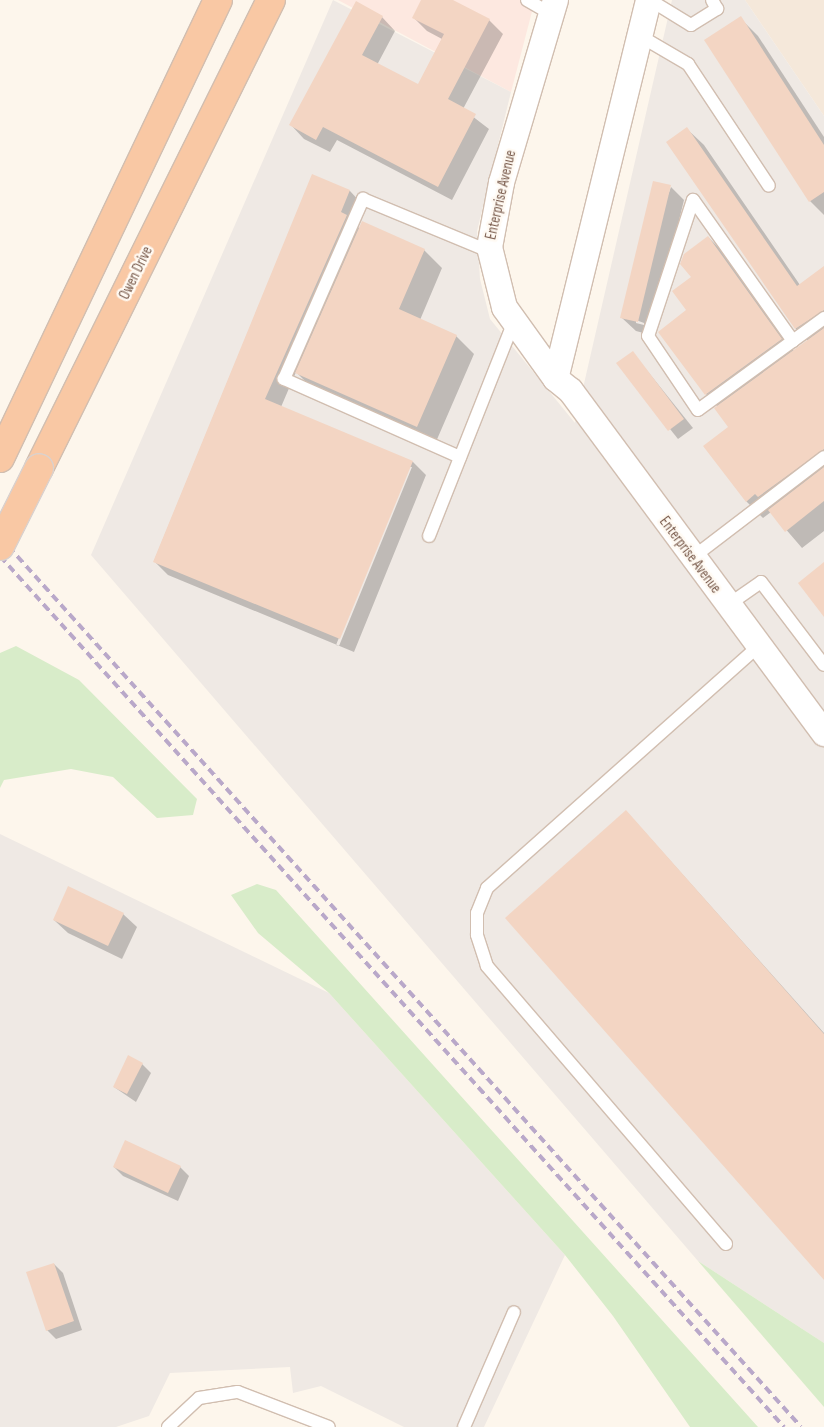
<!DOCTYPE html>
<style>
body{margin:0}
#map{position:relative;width:824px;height:1427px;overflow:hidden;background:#fdf6ec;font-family:"Sofia Sans Condensed",sans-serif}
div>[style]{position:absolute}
.residential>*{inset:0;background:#f5e8da}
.commercial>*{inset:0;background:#fde8e0}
.industrial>*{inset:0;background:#efe9e4}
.green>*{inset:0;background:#d8ecc9}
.shadow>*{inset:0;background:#0003}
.building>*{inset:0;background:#f3d5c3}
.roads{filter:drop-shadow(1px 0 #d1beb0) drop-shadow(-1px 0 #d1beb0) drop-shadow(0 1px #d1beb0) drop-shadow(0 -1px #d1beb0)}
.service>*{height:12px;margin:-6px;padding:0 6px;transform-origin:6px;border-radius:6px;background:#fff}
.minor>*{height:25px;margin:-12.5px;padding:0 12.5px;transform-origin:12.5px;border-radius:12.5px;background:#fff}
.trunk>*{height:28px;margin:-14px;padding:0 14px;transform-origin:14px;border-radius:14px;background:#f9c8a4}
.rail>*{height:4px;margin-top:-2px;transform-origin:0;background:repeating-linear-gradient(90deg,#b9a8c9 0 8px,transparent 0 13px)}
.bridges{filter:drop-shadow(1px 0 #dad1cd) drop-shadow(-1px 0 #dad1cd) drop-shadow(0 1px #dad1cd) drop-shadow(0 -1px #dad1cd)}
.trunk-bridge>*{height:28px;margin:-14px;padding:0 14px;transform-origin:14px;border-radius:14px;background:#f9c8a4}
span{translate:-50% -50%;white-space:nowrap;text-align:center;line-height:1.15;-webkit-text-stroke:5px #fffaf3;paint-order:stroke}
.street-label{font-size:15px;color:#7a5c4d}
</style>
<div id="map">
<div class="residential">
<div style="clip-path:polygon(745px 0,824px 0,824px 116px)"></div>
</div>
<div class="commercial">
<div style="clip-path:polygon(338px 0,535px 0,511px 92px)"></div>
</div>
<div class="industrial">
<div style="clip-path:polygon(333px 0,511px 92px,477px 231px,480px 279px,490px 319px,575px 423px,672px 0,745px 0,824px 116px,824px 1343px,698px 1261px,91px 555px)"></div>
<div style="clip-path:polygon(0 834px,329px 993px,565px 1255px,484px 1427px,404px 1427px,321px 1386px,293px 1393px,290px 1367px,170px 1373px,149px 1416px,116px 1427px,0 1427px)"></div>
</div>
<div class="green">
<div style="clip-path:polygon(16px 646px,79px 680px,197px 799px,193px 815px,157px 818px,113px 777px,71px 769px,4px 780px,0 788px,0 653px)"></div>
<div style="clip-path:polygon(257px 884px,276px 890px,758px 1427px,690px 1427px,613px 1316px,565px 1255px,329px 993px,258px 933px,231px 895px)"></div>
<div style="clip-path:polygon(698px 1261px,824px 1343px,824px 1407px)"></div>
</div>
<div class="shadow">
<div style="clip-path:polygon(423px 0,451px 0,489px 20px,503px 34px,463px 109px,489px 129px,452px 200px,337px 140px,330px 152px,304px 139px,291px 125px,382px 17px,395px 31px,377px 65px,418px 86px,442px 39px,427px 31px,414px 18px)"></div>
<div style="clip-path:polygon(740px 18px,758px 36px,824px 137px,824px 215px,810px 201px)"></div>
<div style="clip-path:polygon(687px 129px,704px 145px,800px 285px,824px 267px,824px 531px,802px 548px,771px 512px,763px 518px,746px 501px,730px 427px,718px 407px,706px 394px,688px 311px,692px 277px,708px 237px,726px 255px,794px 351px,808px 341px,796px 329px)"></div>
<div style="clip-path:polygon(evenodd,312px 176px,350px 191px,363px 205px,355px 224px,360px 229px,424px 250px,442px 268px,420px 320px,456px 336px,474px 354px,435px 444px,315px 391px,296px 372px,281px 407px,413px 462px,426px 475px,354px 652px,168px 575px,154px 561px,312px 176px,409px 467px,412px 467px,339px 646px,336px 645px,409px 467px)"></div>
<div style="clip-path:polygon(evenodd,671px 187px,684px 200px,651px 335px,636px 331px,622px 318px,671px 187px,636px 320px,644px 323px,644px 325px,636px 323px,636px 320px)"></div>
<div style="clip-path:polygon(633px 353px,693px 428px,678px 439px,618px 364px)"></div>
<div style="clip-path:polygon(626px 811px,824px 1033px,824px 1278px)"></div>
<div style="clip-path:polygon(123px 914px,137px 927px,122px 959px,68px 933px,54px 920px)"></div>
<div style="clip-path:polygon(142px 1064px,151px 1073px,136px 1102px,114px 1087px)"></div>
<div style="clip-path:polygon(114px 1167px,180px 1167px,189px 1176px,178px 1201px,123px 1176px)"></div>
<div style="clip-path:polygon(54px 1264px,63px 1273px,82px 1330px,56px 1339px,47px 1330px)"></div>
</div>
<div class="building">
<div style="clip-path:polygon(421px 0,453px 0,490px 19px,448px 99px,476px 114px,438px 187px,323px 127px,316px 140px,289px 125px,356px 1px,383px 16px,362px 55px,418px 84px,444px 34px,412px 18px)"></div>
<div style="clip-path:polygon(741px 16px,824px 145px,824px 192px,809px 202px,704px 40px)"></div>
<div style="clip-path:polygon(687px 127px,797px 286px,824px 266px,824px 310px,795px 329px,666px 142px)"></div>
<div style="clip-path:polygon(312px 174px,350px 190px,341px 212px,347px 215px,265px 399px,413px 461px,340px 639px,153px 562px)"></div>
<div style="clip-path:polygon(653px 181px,671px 185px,638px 322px,620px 318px)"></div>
<div style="clip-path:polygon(362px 221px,425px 249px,399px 309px,457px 335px,417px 427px,295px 373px)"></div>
<div style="clip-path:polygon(708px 236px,782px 339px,705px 395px,658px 332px,686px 310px,672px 291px,691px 277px,680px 264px,684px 254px)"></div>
<div style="clip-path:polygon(824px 328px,824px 449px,758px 497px,755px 494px,746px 502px,703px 446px,728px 427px,714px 408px)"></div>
<div style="clip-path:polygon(633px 351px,684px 419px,668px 431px,616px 363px)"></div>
<div style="clip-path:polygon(824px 467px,824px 501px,785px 532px,768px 510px)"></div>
<div style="clip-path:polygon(824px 562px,824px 617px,798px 583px)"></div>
<div style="clip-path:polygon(626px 810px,824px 1034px,824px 1280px,505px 918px)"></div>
<div style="clip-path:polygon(68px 886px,124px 913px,108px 946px,53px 920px)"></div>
<div style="clip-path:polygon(128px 1055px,143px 1063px,127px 1094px,113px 1087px)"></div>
<div style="clip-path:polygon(125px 1140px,181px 1166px,168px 1193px,113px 1167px)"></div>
<div style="clip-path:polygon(54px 1263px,74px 1321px,46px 1331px,26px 1272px)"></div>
</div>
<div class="roads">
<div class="service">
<div style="left:527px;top:0;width:28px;rotate:30deg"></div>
<div style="left:650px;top:0;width:48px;rotate:31.4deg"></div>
<div style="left:691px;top:25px;width:31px;rotate:-32deg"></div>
<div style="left:717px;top:9px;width:10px;rotate:-119deg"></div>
<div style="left:640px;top:36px;width:56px;rotate:30.3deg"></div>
<div style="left:688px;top:64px;width:146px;rotate:56.4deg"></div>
<div style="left:793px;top:341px;width:173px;rotate:-125.3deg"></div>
<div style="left:693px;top:200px;width:143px;rotate:108.3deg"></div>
<div style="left:648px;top:336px;width:89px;rotate:56deg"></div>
<div style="left:698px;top:410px;width:156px;rotate:-36.1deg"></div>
<div style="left:460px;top:457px;width:193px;rotate:-156.1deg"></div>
<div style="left:284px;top:379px;width:197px;rotate:-66.3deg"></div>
<div style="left:363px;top:199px;width:139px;rotate:22.5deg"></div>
<div style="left:429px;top:536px;width:231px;rotate:-68.4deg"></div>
<div style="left:692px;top:558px;width:166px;rotate:-37.4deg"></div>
<div style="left:728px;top:605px;width:40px;rotate:-34.9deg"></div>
<div style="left:761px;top:582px;width:104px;rotate:52.8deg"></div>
<div style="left:726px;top:1244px;width:367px;rotate:-130.7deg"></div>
<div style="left:487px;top:966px;width:33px;rotate:-108deg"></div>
<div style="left:477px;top:935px;width:22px;rotate:-90deg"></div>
<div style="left:477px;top:913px;width:27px;rotate:-68deg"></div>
<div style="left:487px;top:888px;width:364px;rotate:-41.7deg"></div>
<div style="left:168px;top:1427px;width:42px;rotate:-43.1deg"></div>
<div style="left:199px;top:1398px;width:39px;rotate:-9deg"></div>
<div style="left:238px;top:1392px;width:97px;rotate:21deg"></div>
<div style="left:464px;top:1427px;width:125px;rotate:-66.5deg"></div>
</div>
<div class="minor">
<div style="left:648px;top:0;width:389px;rotate:103.8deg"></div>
<div style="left:555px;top:378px;width:19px;rotate:39deg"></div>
<div style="left:570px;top:390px;width:427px;rotate:53.5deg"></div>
<div style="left:555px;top:378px;width:87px;rotate:-125.7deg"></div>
<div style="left:504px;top:307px;width:62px;rotate:-104deg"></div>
<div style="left:489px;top:247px;width:66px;rotate:-79.5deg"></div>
<div style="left:501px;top:182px;width:190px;rotate:-73.5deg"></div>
</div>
<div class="trunk">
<div style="left:0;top:458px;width:507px;rotate:-64.55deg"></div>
<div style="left:39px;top:468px;width:522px;rotate:-63.63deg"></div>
</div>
</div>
<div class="rail">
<div style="left:0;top:537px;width:1197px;rotate:48.01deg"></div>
<div style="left:0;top:556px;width:1172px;rotate:48.01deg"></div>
</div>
<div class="bridges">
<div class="trunk-bridge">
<div style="left:0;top:546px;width:87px;rotate:-63.4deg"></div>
</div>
</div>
<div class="street-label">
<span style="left:501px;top:195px;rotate:-77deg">Enterprise Avenue</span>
<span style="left:136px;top:273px;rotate:-64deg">Owen Drive</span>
<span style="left:690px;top:555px;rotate:53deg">Enterprise Avenue</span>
</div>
</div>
